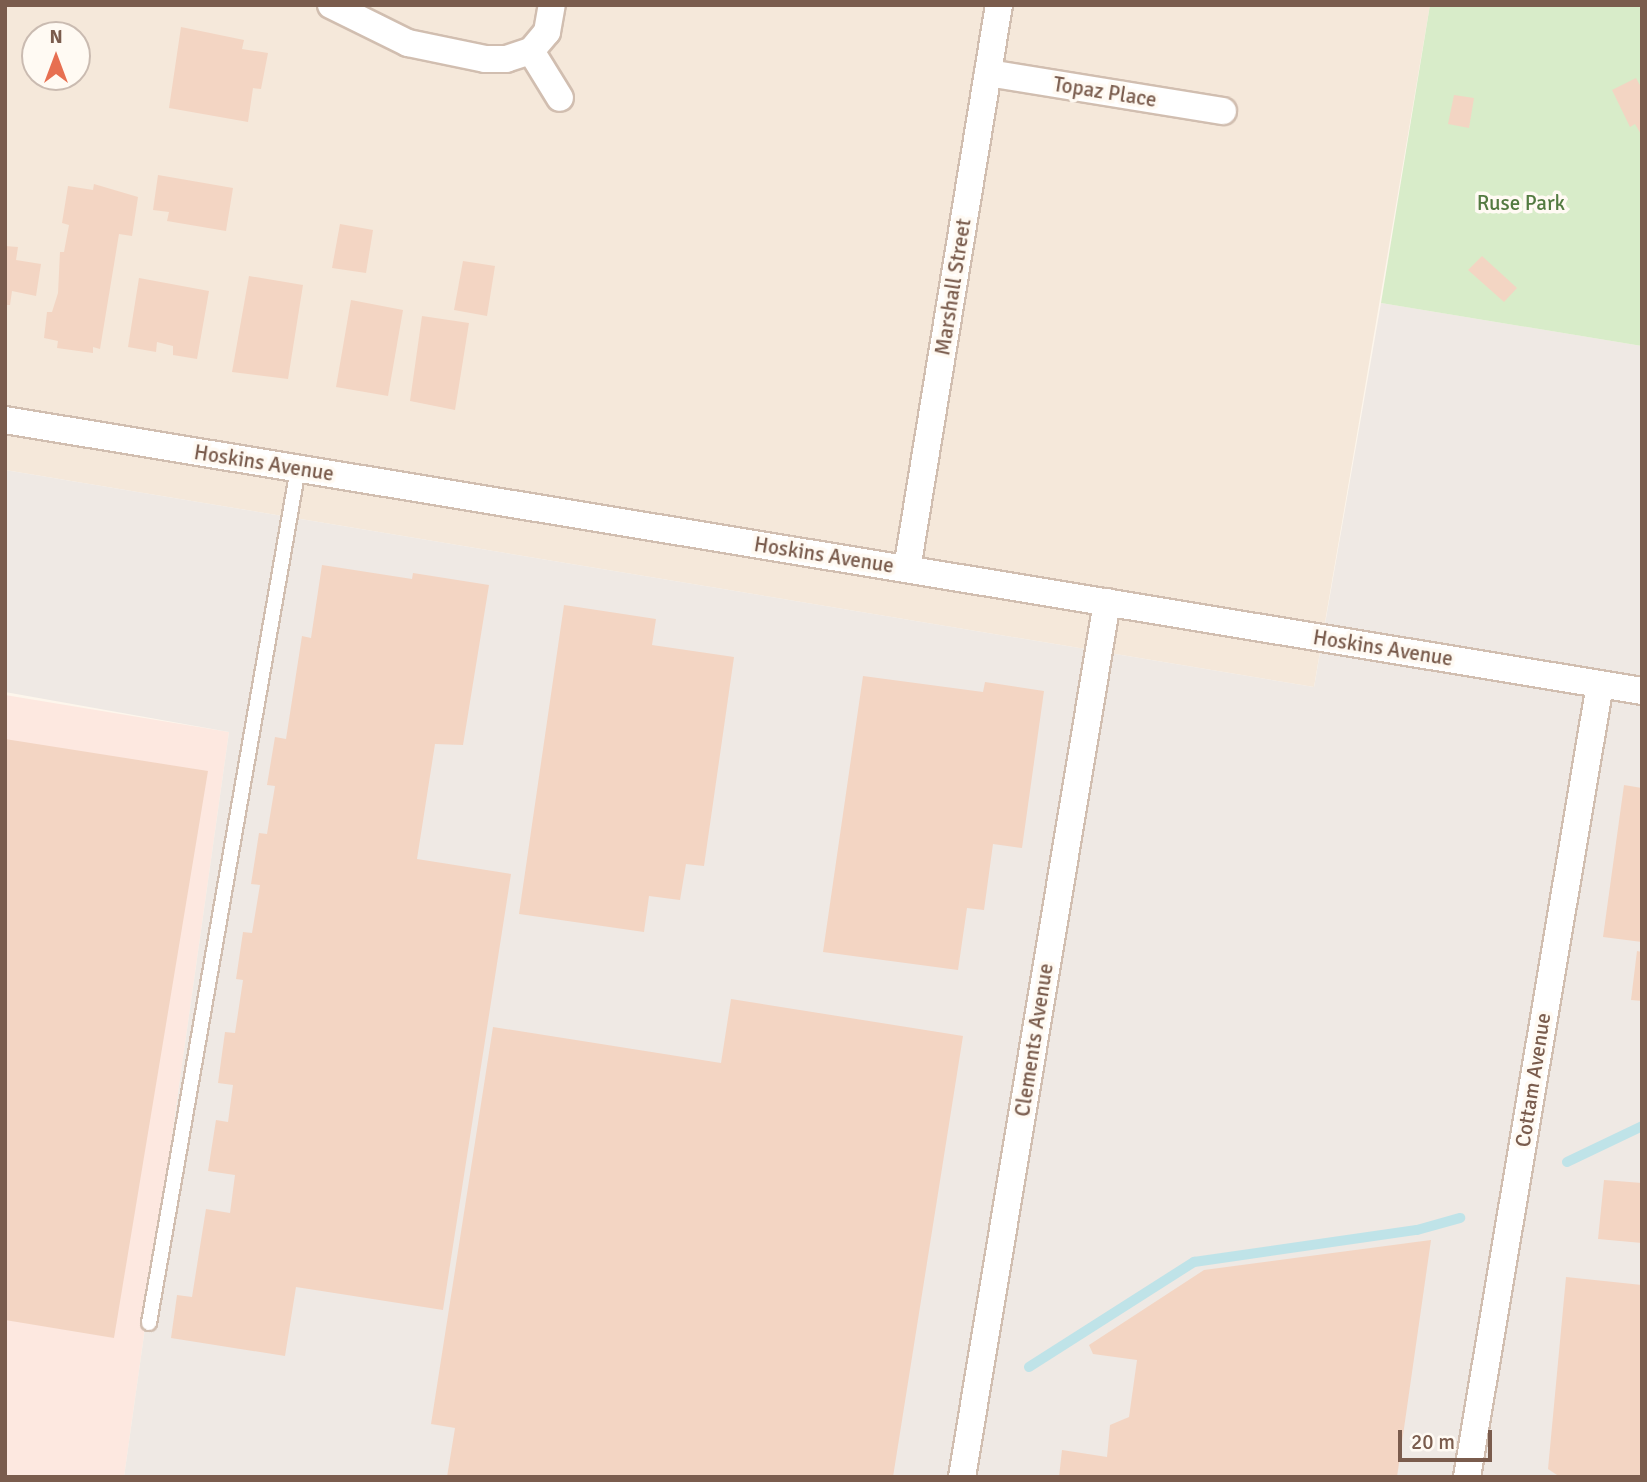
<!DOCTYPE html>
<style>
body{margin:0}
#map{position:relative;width:1647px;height:1482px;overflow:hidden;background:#fdf6ec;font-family:Signika,sans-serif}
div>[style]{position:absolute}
.residential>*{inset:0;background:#f5e8da}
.commercial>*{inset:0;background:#fde8e0}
.industrial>*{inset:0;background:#efe9e4}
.green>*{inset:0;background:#d8ecc9}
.stream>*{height:10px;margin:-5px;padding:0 5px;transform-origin:5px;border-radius:5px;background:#bfe3e8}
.building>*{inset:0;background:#f3d5c3}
.roads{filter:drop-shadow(2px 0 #d1beb0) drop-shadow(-2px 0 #d1beb0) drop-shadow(0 2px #d1beb0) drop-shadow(0 -2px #d1beb0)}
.lane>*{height:14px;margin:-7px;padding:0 7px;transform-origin:7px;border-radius:7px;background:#fff}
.street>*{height:26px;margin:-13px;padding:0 13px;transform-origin:13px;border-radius:13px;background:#fff}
span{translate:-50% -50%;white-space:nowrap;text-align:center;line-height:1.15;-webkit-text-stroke:7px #fffaf3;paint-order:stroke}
.street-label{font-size:21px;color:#7a5c4d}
.park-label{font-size:21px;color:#537a41}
.frame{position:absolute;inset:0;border:7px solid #7a5c4d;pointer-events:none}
.north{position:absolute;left:21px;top:21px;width:70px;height:70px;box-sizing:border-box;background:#fffaf3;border:2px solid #cabbb1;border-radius:50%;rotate:0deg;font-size:19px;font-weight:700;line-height:28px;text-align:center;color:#7a5c4d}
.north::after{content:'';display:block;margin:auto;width:24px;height:32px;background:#e76f51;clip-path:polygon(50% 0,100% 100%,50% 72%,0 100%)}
.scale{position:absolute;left:1398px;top:1430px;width:94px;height:32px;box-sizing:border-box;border:4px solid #7a5c4d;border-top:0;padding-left:9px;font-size:21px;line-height:24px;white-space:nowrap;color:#7a5c4d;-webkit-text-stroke:5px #fffaf3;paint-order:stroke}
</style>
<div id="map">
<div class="residential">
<div style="clip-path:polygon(evenodd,5px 5px,1430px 5px,1314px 687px,5px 470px,5px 5px,35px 35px,77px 35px,77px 77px,35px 77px,35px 35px)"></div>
</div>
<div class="commercial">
<div style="clip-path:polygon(5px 695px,229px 732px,124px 1477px,5px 1477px)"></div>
</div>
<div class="industrial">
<div style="clip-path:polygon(1381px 303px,1642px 346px,1642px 1477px,124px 1477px,229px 732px,5px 692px,5px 470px,1314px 687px)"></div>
</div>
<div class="green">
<div style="clip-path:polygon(1430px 5px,1642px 5px,1642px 346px,1381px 303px)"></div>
</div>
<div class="stream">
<div style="left:1567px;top:1162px;width:83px;rotate:-25.6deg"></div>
<div style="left:1029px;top:1367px;width:196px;rotate:-32.5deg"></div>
<div style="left:1194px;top:1262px;width:225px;rotate:-8.2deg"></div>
<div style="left:1417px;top:1230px;width:45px;rotate:-15.6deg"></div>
</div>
<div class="building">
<div style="clip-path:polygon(181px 27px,244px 40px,242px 49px,268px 53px,261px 89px,253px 88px,248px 122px,169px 108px)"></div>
<div style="clip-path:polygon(1636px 78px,1642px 89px,1642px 136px,1635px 124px,1630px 127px,1612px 90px)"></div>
<div style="clip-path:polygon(1454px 95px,1474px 98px,1469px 128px,1448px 124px)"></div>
<div style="clip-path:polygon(158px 175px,233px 188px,226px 231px,167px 221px,169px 212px,153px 210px)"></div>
<div style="clip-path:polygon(94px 184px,138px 197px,132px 236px,119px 234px,100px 349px,93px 347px,93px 353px,57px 348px,58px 341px,44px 338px,47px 312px,52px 312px,58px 293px,60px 252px,64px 252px,69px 225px,62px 223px,68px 186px,93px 190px)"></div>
<div style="clip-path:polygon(340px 224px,373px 230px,366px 273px,332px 268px)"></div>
<div style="clip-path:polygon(5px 246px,18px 247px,16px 260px,41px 264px,36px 296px,12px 291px,10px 305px,5px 305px)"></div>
<div style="clip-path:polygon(1482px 256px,1517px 288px,1504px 302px,1468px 270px)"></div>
<div style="clip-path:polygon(463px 261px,495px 266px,487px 316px,454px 310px)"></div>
<div style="clip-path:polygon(249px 276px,303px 285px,288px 379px,232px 372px)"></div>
<div style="clip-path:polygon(139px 278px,209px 291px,197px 359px,173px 355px,173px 346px,157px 342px,156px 352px,128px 347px)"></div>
<div style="clip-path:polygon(351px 300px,403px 310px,388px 396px,336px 387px)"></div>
<div style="clip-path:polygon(422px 316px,469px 323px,455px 410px,410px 401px)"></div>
<div style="clip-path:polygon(322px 565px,412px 579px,413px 573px,489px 585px,463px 745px,435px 744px,417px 859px,511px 874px,443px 1310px,296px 1287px,285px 1356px,171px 1338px,177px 1295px,192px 1297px,206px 1209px,230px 1213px,235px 1175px,208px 1171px,216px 1120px,228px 1122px,233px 1085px,218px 1083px,225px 1032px,235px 1033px,243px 980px,236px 979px,243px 932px,252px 933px,260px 885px,251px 884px,259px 833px,267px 834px,275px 786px,267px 785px,275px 737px,286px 739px,302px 636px,311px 638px)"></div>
<div style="clip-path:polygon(564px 605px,656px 619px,652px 645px,734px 657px,704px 866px,686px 864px,680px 900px,649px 896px,644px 932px,519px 914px)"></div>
<div style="clip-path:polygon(863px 676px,983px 692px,985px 682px,1044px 691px,1022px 848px,993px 844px,984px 910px,967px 908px,958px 970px,823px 952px)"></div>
<div style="clip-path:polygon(5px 739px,208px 771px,114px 1338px,5px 1320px)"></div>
<div style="clip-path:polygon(1624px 785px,1642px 788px,1642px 942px,1603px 937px)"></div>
<div style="clip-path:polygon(1637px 951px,1642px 952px,1642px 1001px,1631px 1000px)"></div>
<div style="clip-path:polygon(731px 999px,963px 1036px,893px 1477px,447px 1477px,455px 1428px,431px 1424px,493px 1027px,721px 1063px)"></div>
<div style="clip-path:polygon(1604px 1180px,1642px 1183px,1642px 1243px,1598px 1239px)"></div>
<div style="clip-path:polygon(1431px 1240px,1397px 1477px,1059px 1477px,1062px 1450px,1107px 1457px,1110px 1425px,1129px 1417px,1137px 1360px,1093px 1354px,1089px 1345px,1204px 1270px)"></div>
<div style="clip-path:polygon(1566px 1277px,1642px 1285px,1642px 1477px,1560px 1477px,1548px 1469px)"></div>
</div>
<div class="roads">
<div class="lane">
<div style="left:149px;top:1323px;width:868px;rotate:-80.11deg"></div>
</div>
<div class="street">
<div style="left:331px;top:5px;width:86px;rotate:26.3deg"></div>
<div style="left:408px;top:43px;width:79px;rotate:11.7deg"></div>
<div style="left:485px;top:59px;width:21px"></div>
<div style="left:506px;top:59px;width:26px;rotate:-18deg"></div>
<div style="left:531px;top:51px;width:25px;rotate:-50deg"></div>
<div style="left:547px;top:32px;width:27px;rotate:-80deg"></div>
<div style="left:531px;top:51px;width:55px;rotate:58.3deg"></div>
<div style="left:988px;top:73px;width:238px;rotate:9.2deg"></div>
<div style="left:5px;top:420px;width:1659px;rotate:9.4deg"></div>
<div style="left:907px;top:569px;width:571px;rotate:-80.74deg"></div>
<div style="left:962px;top:1477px;width:887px;rotate:-80.59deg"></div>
<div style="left:1467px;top:1477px;width:804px;rotate:-80.48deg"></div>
</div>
</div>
<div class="street-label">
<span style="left:1105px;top:92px;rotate:9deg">Topaz Place</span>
<span style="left:953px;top:287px;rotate:-81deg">Marshall Street</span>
<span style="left:264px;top:463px;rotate:9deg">Hoskins Avenue</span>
<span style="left:824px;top:555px;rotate:9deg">Hoskins Avenue</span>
<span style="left:1383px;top:648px;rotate:9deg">Hoskins Avenue</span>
<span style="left:1034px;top:1040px;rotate:-81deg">Clements Avenue</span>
<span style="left:1533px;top:1080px;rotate:-81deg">Cottam Avenue</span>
</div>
<div class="park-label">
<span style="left:1521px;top:203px">Ruse Park</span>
</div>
<div class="frame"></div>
<div class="north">N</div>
<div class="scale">20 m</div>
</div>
